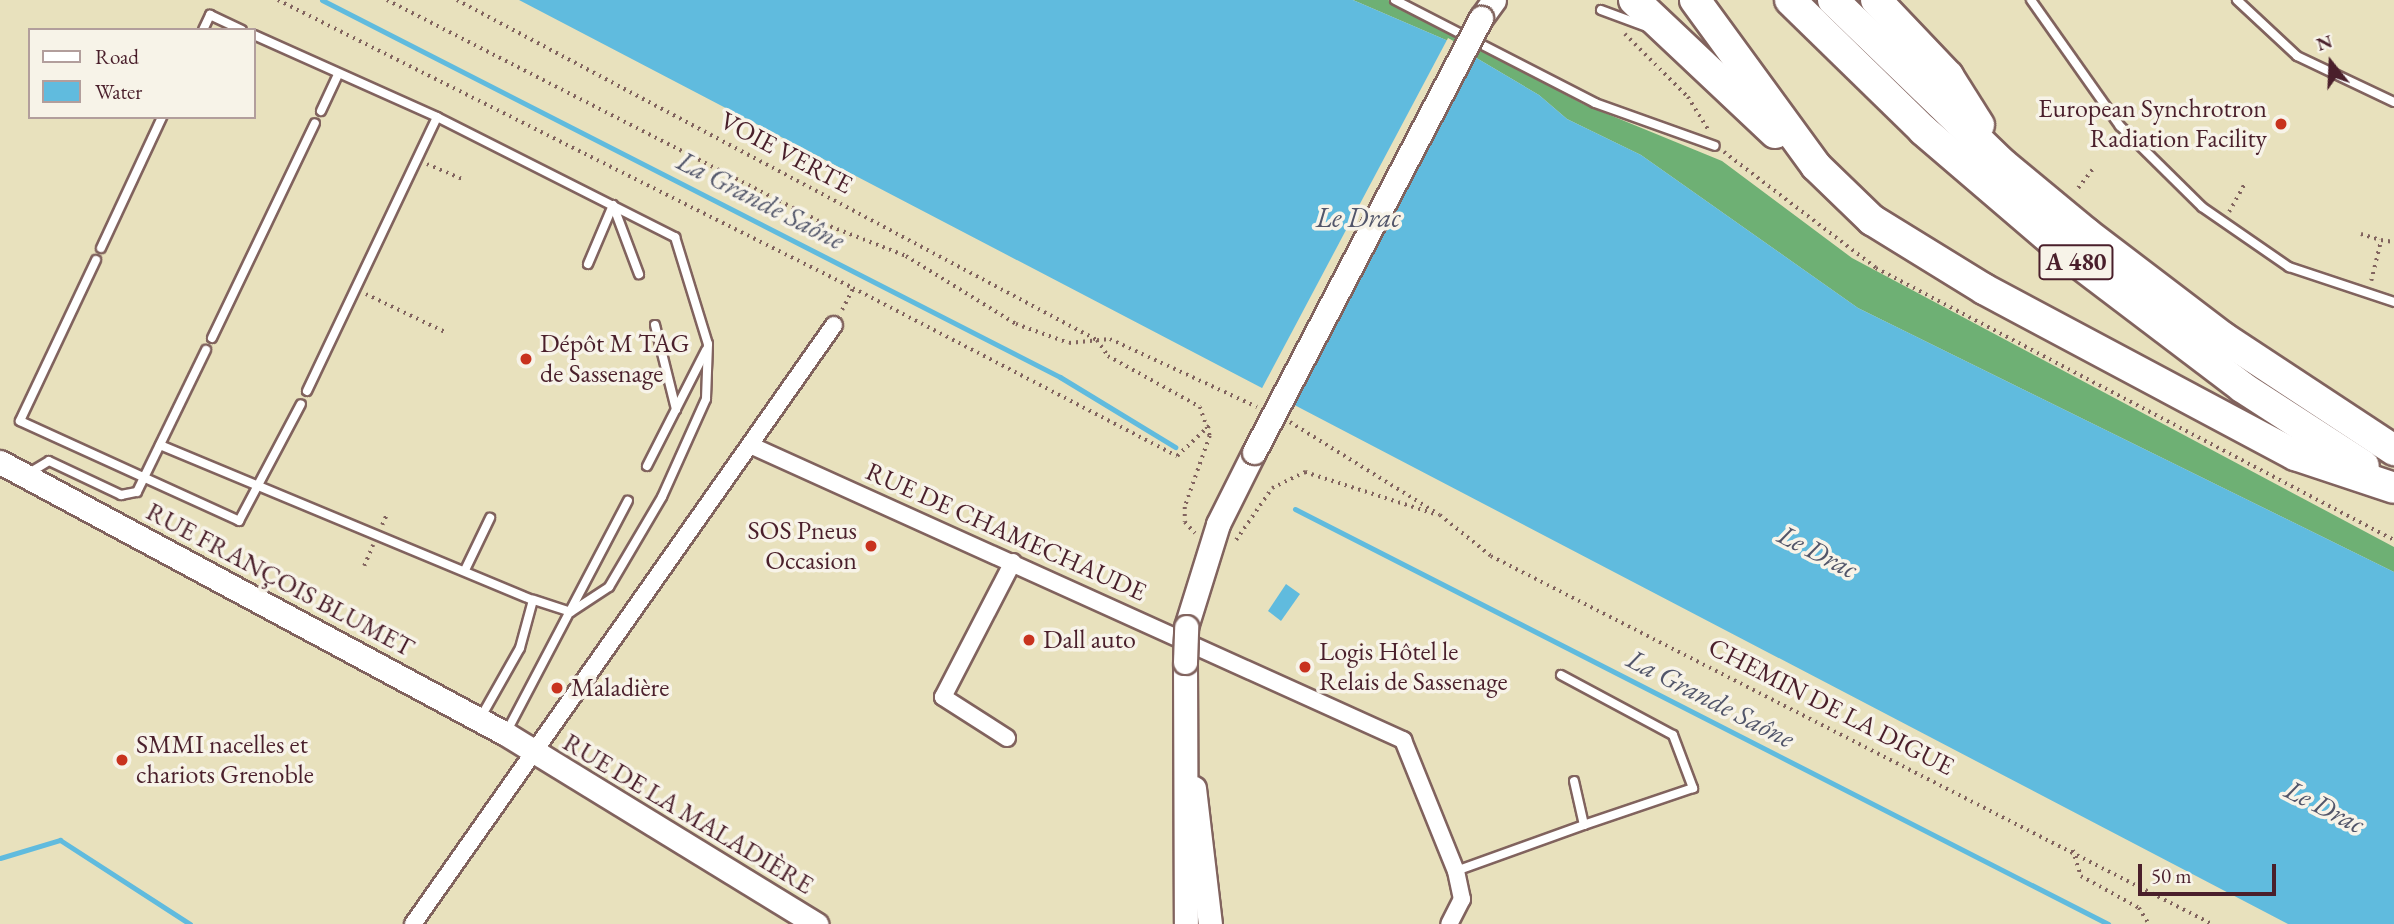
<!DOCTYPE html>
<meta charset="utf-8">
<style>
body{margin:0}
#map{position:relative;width:2394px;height:924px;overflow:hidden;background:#e8e1bd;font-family:"EB Garamond",serif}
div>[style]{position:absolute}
.forest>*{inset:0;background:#6eb074}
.water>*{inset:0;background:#60bbde}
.pier>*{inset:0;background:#e8e1bd}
.stream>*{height:5px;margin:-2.5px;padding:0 2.5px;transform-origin:2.5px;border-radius:2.5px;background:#60bbde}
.path>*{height:3.5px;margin-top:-1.75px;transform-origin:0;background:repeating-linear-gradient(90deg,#81635e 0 2px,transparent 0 7px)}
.roads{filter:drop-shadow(2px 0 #81635e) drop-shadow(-2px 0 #81635e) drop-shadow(0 2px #81635e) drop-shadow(0 -2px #81635e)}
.lane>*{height:8px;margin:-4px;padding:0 4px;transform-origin:4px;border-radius:4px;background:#fff}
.street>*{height:16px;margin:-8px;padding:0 8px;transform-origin:8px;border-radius:8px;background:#fff}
.secondary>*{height:23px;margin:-11.5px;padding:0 11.5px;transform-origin:11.5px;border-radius:11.5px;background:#fff}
.highway>*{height:30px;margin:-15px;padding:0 15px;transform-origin:15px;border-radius:15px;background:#fff}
.bridges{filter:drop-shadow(2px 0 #81635e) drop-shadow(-2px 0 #81635e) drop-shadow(0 2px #81635e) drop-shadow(0 -2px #81635e)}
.secondary-bridge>*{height:23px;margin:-11.5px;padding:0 11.5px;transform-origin:11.5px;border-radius:11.5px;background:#fff}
.dots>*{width:19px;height:19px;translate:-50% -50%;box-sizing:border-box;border:4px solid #f7f3e8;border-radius:50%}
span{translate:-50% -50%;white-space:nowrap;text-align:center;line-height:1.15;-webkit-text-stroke:7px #f7f3e8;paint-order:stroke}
.shield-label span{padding:2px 5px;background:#f7f3e8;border:2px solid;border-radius:5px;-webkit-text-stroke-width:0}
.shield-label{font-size:24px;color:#4a1f2b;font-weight:700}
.poi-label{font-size:26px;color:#4a1f2b}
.right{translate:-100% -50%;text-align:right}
.left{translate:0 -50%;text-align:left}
.street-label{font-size:26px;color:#4a1f2b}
.water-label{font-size:28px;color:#52566a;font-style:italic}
.legend{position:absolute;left:28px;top:28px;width:228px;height:91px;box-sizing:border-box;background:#f7f3e8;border:2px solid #b29e9c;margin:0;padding:9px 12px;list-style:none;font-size:21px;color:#4a1f2b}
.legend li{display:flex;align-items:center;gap:14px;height:35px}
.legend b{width:35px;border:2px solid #b29e9c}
.north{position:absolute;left:2296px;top:28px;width:70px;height:70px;-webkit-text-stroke:5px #f7f3e8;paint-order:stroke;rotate:342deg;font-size:19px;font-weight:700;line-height:28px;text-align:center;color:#4a1f2b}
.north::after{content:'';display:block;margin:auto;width:24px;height:32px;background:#4a1f2b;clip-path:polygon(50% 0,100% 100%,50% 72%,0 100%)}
.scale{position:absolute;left:2138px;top:864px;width:138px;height:32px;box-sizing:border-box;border:4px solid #4a1f2b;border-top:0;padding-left:9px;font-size:21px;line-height:24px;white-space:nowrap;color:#4a1f2b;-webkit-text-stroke:5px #f7f3e8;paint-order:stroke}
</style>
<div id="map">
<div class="forest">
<div style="clip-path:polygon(1353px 0,1388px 0,1583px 104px,1722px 161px,1852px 258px,2394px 547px,2394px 572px,1858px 308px,1641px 155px,1567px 119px,1539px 95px,1446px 40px)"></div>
</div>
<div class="water">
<div style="clip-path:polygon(519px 0,1353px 0,1446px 40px,1539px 95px,1567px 119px,1641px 155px,1858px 308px,2394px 572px,2394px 924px,2288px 924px)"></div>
<div style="clip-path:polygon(1286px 584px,1300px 594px,1281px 621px,1268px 611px)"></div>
</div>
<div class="pier">
<div style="clip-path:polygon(1448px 38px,1477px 54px,1290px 408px,1260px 392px)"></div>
</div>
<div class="stream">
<div style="left:322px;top:0;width:829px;rotate:27.06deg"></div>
<div style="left:1060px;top:377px;width:135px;rotate:31.3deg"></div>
<div style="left:1295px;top:509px;width:913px;rotate:27.04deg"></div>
<div style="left:0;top:858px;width:63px;rotate:-16.7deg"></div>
<div style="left:60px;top:840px;width:155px;rotate:32.9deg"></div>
</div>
<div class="path">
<div style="left:278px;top:0;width:643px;rotate:26.6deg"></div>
<div style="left:387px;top:0;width:491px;rotate:27.1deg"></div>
<div style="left:824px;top:224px;width:88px;rotate:21.3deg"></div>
<div style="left:906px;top:256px;width:129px;rotate:31.7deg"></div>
<div style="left:1016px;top:324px;width:56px;rotate:19.7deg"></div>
<div style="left:1069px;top:343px;width:41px;rotate:-5.6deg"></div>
<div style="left:1110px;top:339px;width:162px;rotate:24.8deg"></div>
<div style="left:457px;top:0;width:725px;rotate:27.98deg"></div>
<div style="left:1097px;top:340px;width:19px;rotate:55deg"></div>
<div style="left:1108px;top:356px;width:105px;rotate:29deg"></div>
<div style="left:1200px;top:407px;width:31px;rotate:71deg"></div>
<div style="left:1210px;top:436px;width:75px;rotate:109.4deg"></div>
<div style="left:1185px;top:507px;width:15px;rotate:90deg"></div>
<div style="left:1185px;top:522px;width:15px;rotate:48deg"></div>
<div style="left:1625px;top:34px;width:89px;rotate:45deg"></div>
<div style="left:1688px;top:97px;width:39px;rotate:58deg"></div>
<div style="left:1724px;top:152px;width:191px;rotate:37.3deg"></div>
<div style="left:1876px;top:268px;width:585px;rotate:27.7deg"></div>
<div style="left:427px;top:164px;width:39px;rotate:23deg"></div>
<div style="left:2078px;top:188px;width:24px;rotate:-52deg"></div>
<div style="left:2229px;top:212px;width:33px;rotate:-61deg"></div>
<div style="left:2361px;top:234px;width:21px;rotate:17deg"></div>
<div style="left:2371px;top:281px;width:42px;rotate:-76.3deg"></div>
<div style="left:2381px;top:240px;width:13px;rotate:9deg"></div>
<div style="left:366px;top:294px;width:88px;rotate:25.7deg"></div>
<div style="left:842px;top:310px;width:25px;rotate:-63deg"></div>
<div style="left:853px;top:288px;width:365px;rotate:27.4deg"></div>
<div style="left:1177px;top:456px;width:47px;rotate:-43.3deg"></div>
<div style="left:1290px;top:422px;width:176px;rotate:31.8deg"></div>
<div style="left:1440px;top:515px;width:65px;rotate:38.8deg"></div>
<div style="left:1491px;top:556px;width:809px;rotate:27.04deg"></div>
<div style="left:382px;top:525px;width:12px;rotate:-66deg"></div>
<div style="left:1236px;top:540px;width:63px;rotate:-55.3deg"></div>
<div style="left:1272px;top:488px;width:37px;rotate:-26deg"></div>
<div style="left:1305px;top:472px;width:140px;rotate:17.9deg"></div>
<div style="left:364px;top:566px;width:23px;rotate:-67deg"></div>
<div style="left:2073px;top:850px;width:27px;rotate:73deg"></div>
<div style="left:2081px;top:876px;width:66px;rotate:28.9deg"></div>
<div style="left:2139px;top:908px;width:19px;rotate:58deg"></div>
</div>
<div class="roads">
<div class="lane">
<div style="left:1395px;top:0;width:225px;rotate:27.2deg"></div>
<div style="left:1595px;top:103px;width:127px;rotate:19.7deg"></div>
<div style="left:2031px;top:0;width:154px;rotate:54.8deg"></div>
<div style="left:2120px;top:126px;width:115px;rotate:44.6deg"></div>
<div style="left:2202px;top:207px;width:106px;rotate:34.6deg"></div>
<div style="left:2289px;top:267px;width:111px;rotate:18.4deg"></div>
<div style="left:2237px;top:0;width:82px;rotate:43deg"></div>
<div style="left:2297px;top:56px;width:107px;rotate:25.4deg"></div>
<div style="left:1601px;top:10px;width:49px;rotate:20.3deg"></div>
<div style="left:203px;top:30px;width:17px;rotate:-65deg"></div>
<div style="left:210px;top:15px;width:35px;rotate:25deg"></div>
<div style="left:254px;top:35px;width:201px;rotate:24.1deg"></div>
<div style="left:437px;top:117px;width:267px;rotate:26.8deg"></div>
<div style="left:675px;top:237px;width:112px;rotate:72.9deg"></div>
<div style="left:708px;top:344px;width:55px;rotate:92.1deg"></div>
<div style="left:706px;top:399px;width:107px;rotate:114.2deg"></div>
<div style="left:662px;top:497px;width:104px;rotate:120.5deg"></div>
<div style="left:609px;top:587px;width:45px;rotate:146.7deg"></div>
<div style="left:571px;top:612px;width:40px;rotate:-162deg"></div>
<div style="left:321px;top:111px;width:40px;rotate:-65deg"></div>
<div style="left:613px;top:205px;width:74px;rotate:69.4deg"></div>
<div style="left:101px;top:248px;width:145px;rotate:-65deg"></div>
<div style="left:96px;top:260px;width:178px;rotate:115.3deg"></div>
<div style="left:20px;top:421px;width:241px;rotate:24.5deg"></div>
<div style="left:239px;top:521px;width:132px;rotate:-62.1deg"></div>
<div style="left:588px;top:264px;width:64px;rotate:-67deg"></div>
<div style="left:655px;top:325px;width:87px;rotate:76deg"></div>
<div style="left:212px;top:338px;width:238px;rotate:-64.4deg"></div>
<div style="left:307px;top:391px;width:303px;rotate:-64.6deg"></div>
<div style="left:160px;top:445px;width:404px;rotate:22.6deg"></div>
<div style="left:533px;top:600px;width:50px;rotate:105.2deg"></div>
<div style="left:520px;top:648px;width:79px;rotate:119.5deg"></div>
<div style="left:647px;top:466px;width:130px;rotate:-63deg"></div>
<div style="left:29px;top:473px;width:23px;rotate:-31deg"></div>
<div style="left:49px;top:461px;width:80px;rotate:25.3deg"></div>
<div style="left:121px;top:495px;width:16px;rotate:-11deg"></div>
<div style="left:137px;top:492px;width:158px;rotate:-64.1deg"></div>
<div style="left:465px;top:570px;width:58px;rotate:-64.3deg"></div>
<div style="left:1561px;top:675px;width:127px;rotate:28.2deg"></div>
<div style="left:1673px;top:735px;width:57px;rotate:69.3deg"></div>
<div style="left:1693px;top:788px;width:115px;rotate:161.3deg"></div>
<div style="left:507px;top:731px;width:260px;rotate:-62.3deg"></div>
<div style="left:1456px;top:871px;width:136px;rotate:-19.8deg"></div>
<div style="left:1584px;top:825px;width:45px;rotate:-102.8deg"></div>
</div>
<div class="street">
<div style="left:750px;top:445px;width:717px;rotate:24.31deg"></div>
<div style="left:1403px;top:740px;width:141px;rotate:68deg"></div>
<div style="left:1456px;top:871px;width:29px;rotate:78deg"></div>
<div style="left:1462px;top:899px;width:28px;rotate:117deg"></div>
<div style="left:1007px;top:738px;width:76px;rotate:-147.4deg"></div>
<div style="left:943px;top:697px;width:152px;rotate:-62.6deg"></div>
<div style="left:413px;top:924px;width:732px;rotate:-54.9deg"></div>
</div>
<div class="secondary">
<div style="left:1481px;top:18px;width:22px;rotate:-54deg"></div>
<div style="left:0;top:462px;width:574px;rotate:28.26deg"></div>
<div style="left:506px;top:734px;width:364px;rotate:31.5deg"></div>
<div style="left:1186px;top:627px;width:108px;rotate:-72.7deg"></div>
<div style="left:1218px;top:524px;width:80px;rotate:-63.4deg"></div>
<div style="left:1185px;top:662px;width:262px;rotate:89.8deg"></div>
<div style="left:1194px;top:788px;width:137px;rotate:83.3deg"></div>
</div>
<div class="highway">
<div style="left:1634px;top:0;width:194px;rotate:43.3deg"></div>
<div style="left:1695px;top:0;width:205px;rotate:53.9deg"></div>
<div style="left:1816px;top:166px;width:78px;rotate:44deg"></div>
<div style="left:1872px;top:220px;width:132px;rotate:31.6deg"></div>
<div style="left:1984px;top:289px;width:353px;rotate:28.1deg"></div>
<div style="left:2295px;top:455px;width:104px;rotate:18.4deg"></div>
<div style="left:1790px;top:0;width:186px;rotate:44.3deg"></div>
<div style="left:1923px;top:130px;width:195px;rotate:40.6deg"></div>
<div style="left:2071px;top:257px;width:215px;rotate:37.2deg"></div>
<div style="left:2242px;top:387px;width:145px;rotate:32.9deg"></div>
<div style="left:1833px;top:0;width:236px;rotate:44deg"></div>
<div style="left:2003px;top:164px;width:108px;rotate:39.7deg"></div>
<div style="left:2086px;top:233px;width:173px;rotate:37.3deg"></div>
<div style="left:2224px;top:338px;width:204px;rotate:33.4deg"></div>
<div style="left:1876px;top:0;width:105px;rotate:46.5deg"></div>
<div style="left:1948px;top:76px;width:58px;rotate:57.7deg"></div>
</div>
</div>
<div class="bridges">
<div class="secondary-bridge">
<div style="left:1254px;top:452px;width:490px;rotate:-62.4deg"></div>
<div style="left:1185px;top:662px;width:35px;rotate:-88deg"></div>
</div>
</div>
<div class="dots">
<div style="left:2281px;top:124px;background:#c8321e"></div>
<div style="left:526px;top:359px;background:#c8321e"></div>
<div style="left:871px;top:546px;background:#c8321e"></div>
<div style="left:1029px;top:640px;background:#c8321e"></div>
<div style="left:1305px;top:667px;background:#c8321e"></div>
<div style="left:557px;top:688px;background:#c8321e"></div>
<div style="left:122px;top:760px;background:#c8321e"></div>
</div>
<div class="shield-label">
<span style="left:2076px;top:262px">A 480</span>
</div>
<div class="poi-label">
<span class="right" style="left:2267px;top:124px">European Synchrotron<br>Radiation Facility</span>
<span class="left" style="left:540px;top:359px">Dépôt M TAG<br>de Sassenage</span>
<span class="right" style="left:857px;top:546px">SOS Pneus<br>Occasion</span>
<span class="left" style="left:1043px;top:640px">Dall auto</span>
<span class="left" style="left:1319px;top:667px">Logis Hôtel le<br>Relais de Sassenage</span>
<span class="left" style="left:571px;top:688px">Maladière</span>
<span class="left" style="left:136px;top:760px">SMMI nacelles et<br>chariots Grenoble</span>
</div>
<div class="street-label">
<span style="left:786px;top:153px;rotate:28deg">VOIE VERTE</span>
<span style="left:1006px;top:532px;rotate:24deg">RUE DE CHAMECHAUDE</span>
<span style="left:280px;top:580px;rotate:28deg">RUE FRANÇOIS BLUMET</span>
<span style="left:1831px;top:707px;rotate:27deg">CHEMIN DE LA DIGUE</span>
<span style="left:688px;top:814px;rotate:31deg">RUE DE LA MALADIÈRE</span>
</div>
<div class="water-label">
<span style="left:761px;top:200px;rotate:27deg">La Grande Saône</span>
<span style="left:1358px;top:217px">Le Drac</span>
<span style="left:1818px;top:551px;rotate:27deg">Le Drac</span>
<span style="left:1711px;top:698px;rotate:27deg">La Grande Saône</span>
<span style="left:2325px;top:806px;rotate:27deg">Le Drac</span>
</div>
<ul class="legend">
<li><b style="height:9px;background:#fff"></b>Road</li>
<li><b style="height:19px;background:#60bbde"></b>Water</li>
</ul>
<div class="north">N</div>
<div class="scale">50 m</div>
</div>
